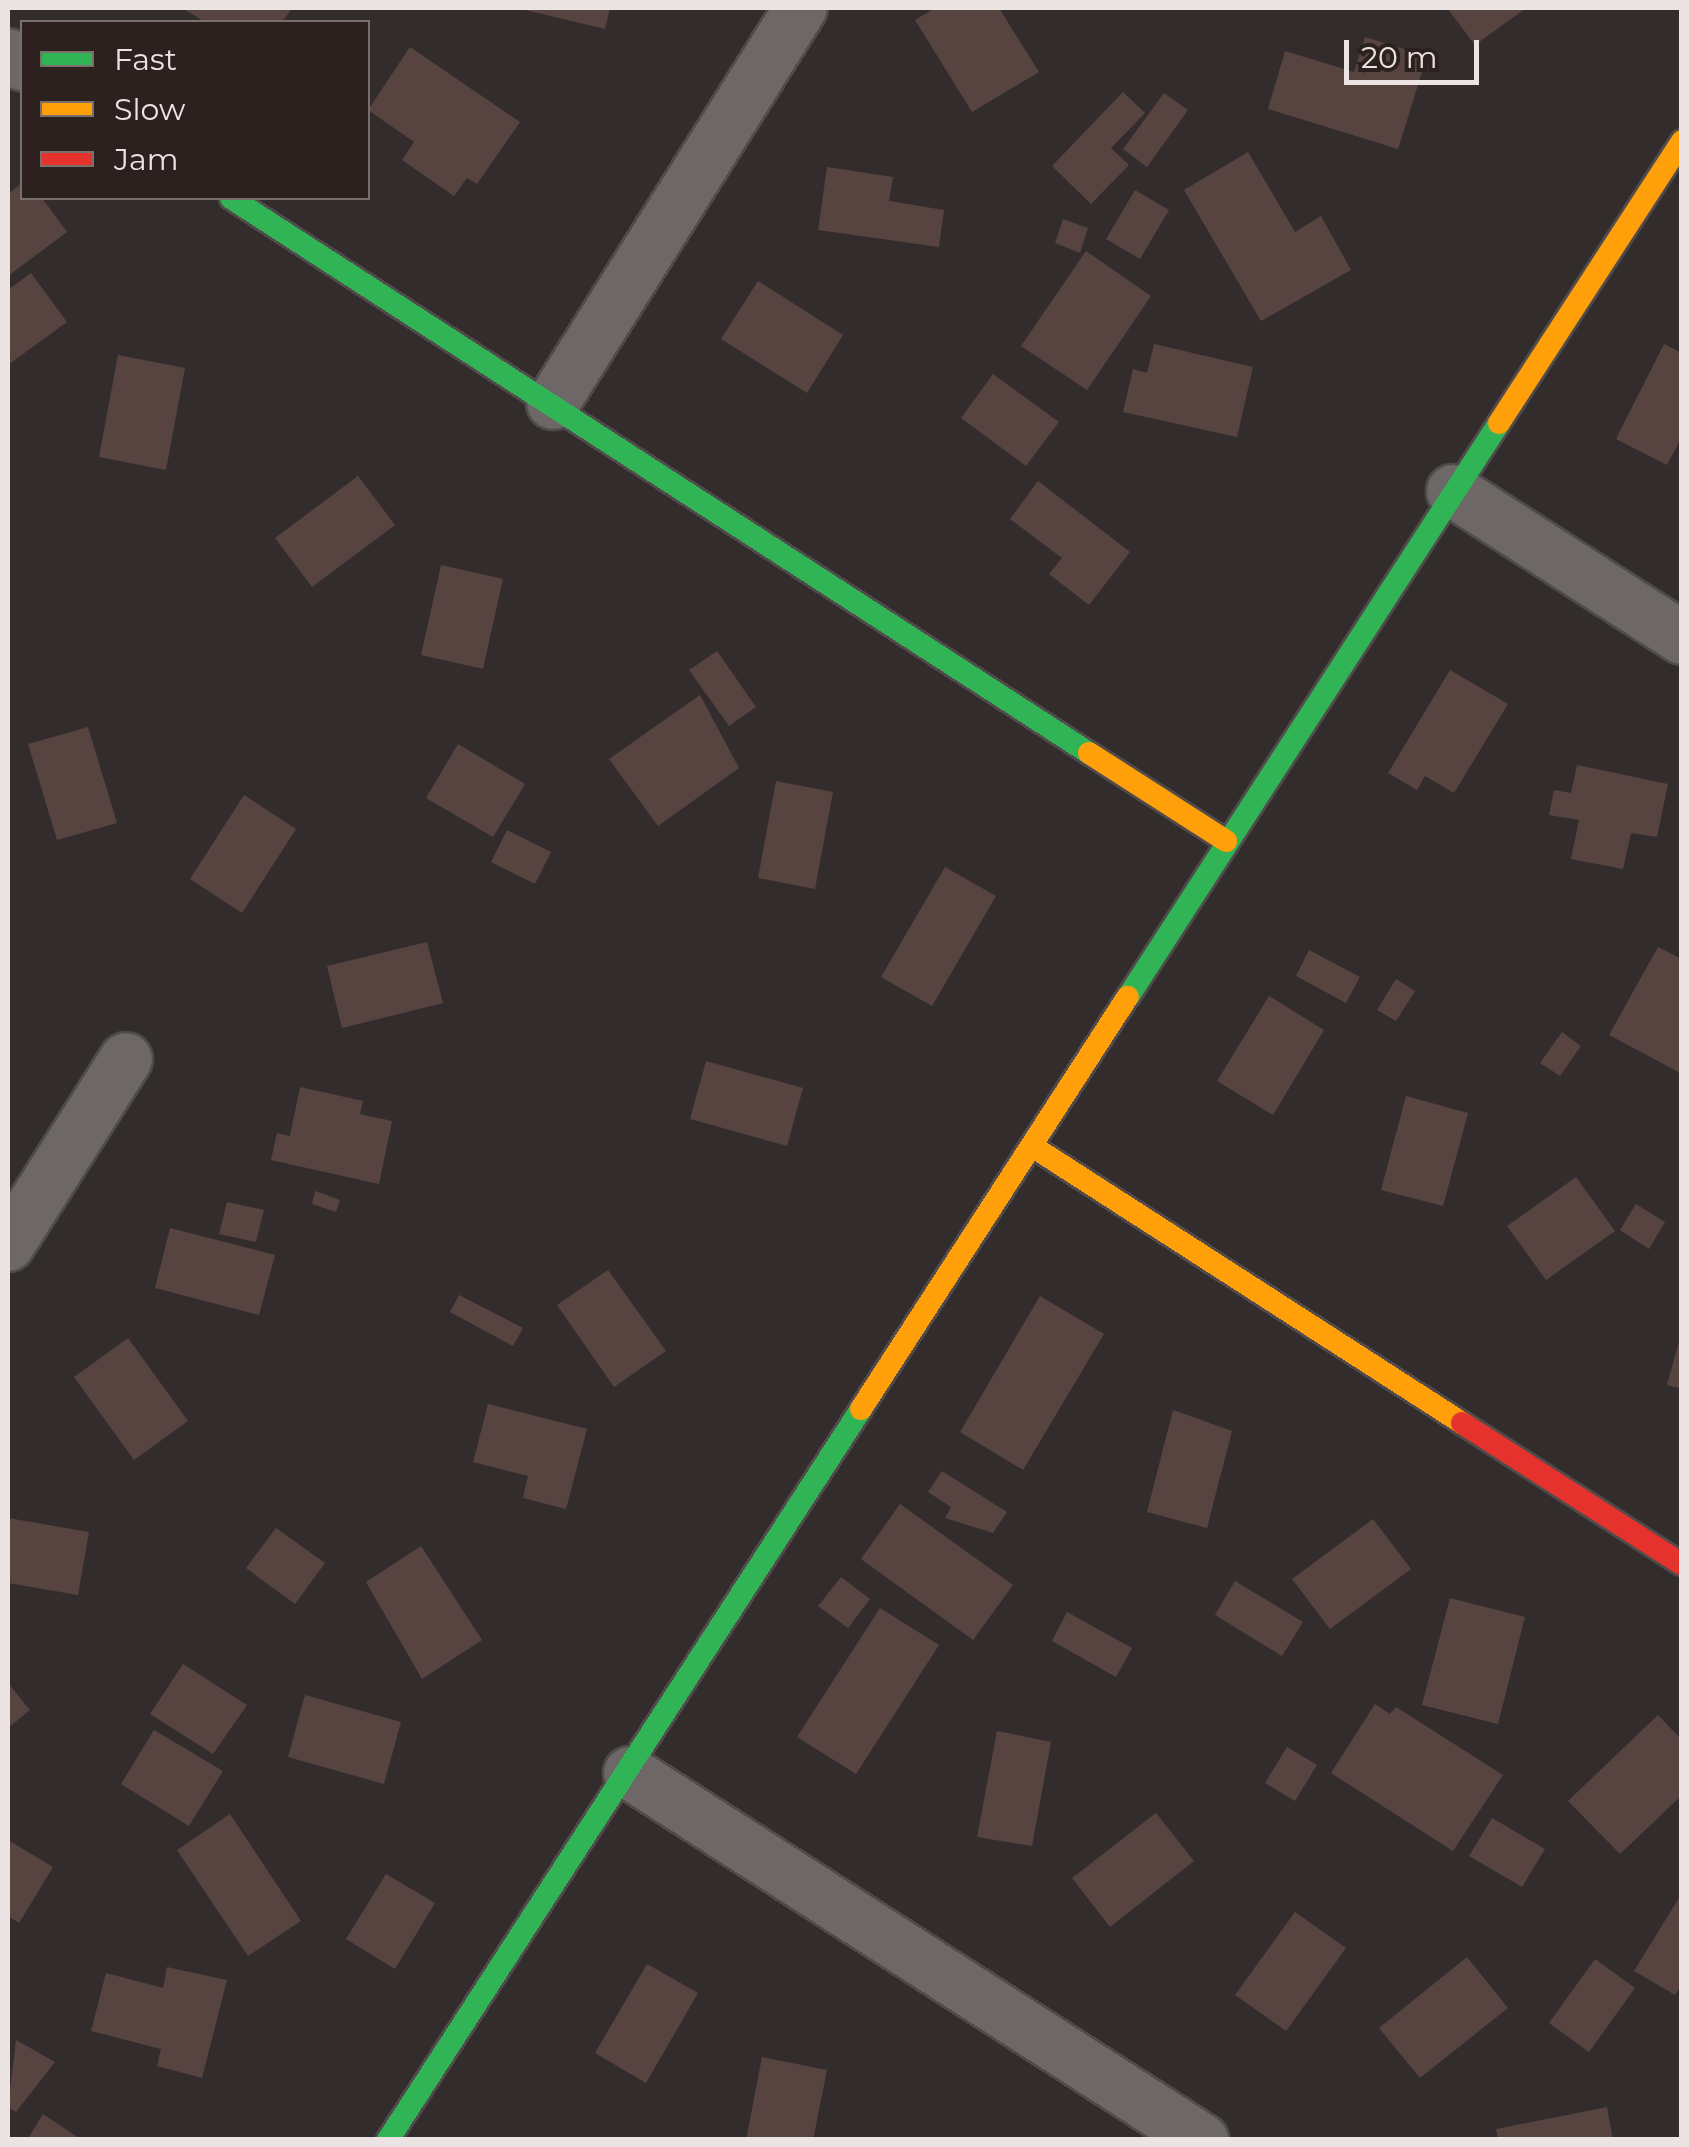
<!DOCTYPE html>
<style>
body{margin:0}
#map{position:relative;width:1689px;height:2147px;overflow:hidden;background:#322d2c;font-family:Montserrat,sans-serif}
div>[style]{position:absolute}
.building>*{inset:0;background:#574440}
.roads{filter:drop-shadow(2px 0 #504b4a) drop-shadow(-2px 0 #504b4a) drop-shadow(0 2px #504b4a) drop-shadow(0 -2px #504b4a)}
.street>*{height:52px;margin:-26px;padding:0 26px;transform-origin:26px;border-radius:26px;background:#6d6867}
.fast>*{height:22px;margin:-11px;padding:0 11px;transform-origin:11px;border-radius:11px;background:#30b455}
.slow>*{height:22px;margin:-11px;padding:0 11px;transform-origin:11px;border-radius:11px;background:#ff9f0a}
.jam>*{height:22px;margin:-11px;padding:0 11px;transform-origin:11px;border-radius:11px;background:#e5322d}
span{translate:-50% -50%;white-space:nowrap;text-align:center;line-height:1.15;-webkit-text-stroke:8px #2c211e;paint-order:stroke}
.frame{position:absolute;inset:0;border:10px solid #ece4e2;pointer-events:none}
.legend{position:absolute;left:20px;top:20px;width:350px;height:180px;box-sizing:border-box;background:#2c211e;border:2px solid #796f6c;margin:0;padding:12px 18px;list-style:none;font-size:30px;color:#ece4e2}
.legend li{display:flex;align-items:center;gap:20px;height:50px}
.legend b{width:50px;border:2px solid #796f6c}
.scale{position:absolute;left:1344px;top:40px;width:135px;height:45px;box-sizing:border-box;border:5px solid #ece4e2;border-top:0;padding-left:12px;font-size:30px;line-height:35px;white-space:nowrap;color:#ece4e2;-webkit-text-stroke:8px #2c211e;paint-order:stroke}
</style>
<div id="map">
<div class="building">
<div style="clip-path:polygon(182px 8px,292px 8px,282px 22px,205px 22px)"></div>
<div style="clip-path:polygon(517px 8px,610px 8px,605px 29px)"></div>
<div style="clip-path:polygon(935px 8px,999px 8px,1039px 72px,972px 112px,915px 20px)"></div>
<div style="clip-path:polygon(1447px 8px,1526px 8px,1475px 45px)"></div>
<div style="clip-path:polygon(1365px 37px,1427px 56px,1398px 149px,1268px 109px,1285px 51px,1354px 72px)"></div>
<div style="clip-path:polygon(410px 47px,520px 122px,477px 184px,467px 178px,454px 196px,402px 160px,414px 142px,368px 110px)"></div>
<div style="clip-path:polygon(1123px 92px,1145px 113px,1111px 148px,1129px 165px,1091px 204px,1052px 166px)"></div>
<div style="clip-path:polygon(1164px 93px,1188px 110px,1147px 167px,1123px 149px)"></div>
<div style="clip-path:polygon(1248px 152px,1295px 232px,1321px 216px,1351px 270px,1261px 321px,1184px 190px)"></div>
<div style="clip-path:polygon(827px 167px,893px 177px,889px 201px,944px 210px,939px 247px,818px 230px)"></div>
<div style="clip-path:polygon(22px 183px,22px 198px,42px 198px,67px 232px,8px 276px,8px 194px)"></div>
<div style="clip-path:polygon(1135px 190px,1169px 210px,1140px 259px,1106px 239px)"></div>
<div style="clip-path:polygon(1063px 219px,1088px 228px,1080px 253px,1055px 243px)"></div>
<div style="clip-path:polygon(1086px 251px,1151px 296px,1087px 390px,1021px 346px)"></div>
<div style="clip-path:polygon(31px 273px,67px 322px,8px 365px,8px 290px)"></div>
<div style="clip-path:polygon(758px 281px,843px 335px,807px 393px,721px 339px)"></div>
<div style="clip-path:polygon(1154px 344px,1253px 367px,1237px 437px,1123px 412px,1133px 369px,1147px 373px)"></div>
<div style="clip-path:polygon(1664px 344px,1682px 353px,1682px 437px,1667px 465px,1616px 439px)"></div>
<div style="clip-path:polygon(118px 355px,185px 368px,166px 470px,99px 457px)"></div>
<div style="clip-path:polygon(993px 374px,1059px 422px,1026px 466px,961px 418px)"></div>
<div style="clip-path:polygon(358px 476px,395px 525px,312px 587px,275px 538px)"></div>
<div style="clip-path:polygon(1038px 481px,1130px 552px,1089px 605px,1049px 574px,1062px 558px,1010px 519px)"></div>
<div style="clip-path:polygon(441px 565px,503px 579px,483px 669px,421px 655px)"></div>
<div style="clip-path:polygon(717px 651px,756px 707px,729px 726px,689px 670px)"></div>
<div style="clip-path:polygon(1450px 670px,1508px 704px,1454px 793px,1425px 776px,1417px 790px,1388px 773px)"></div>
<div style="clip-path:polygon(700px 695px,739px 768px,658px 826px,609px 759px)"></div>
<div style="clip-path:polygon(88px 727px,117px 823px,57px 840px,28px 744px)"></div>
<div style="clip-path:polygon(458px 744px,525px 784px,493px 837px,426px 798px)"></div>
<div style="clip-path:polygon(1577px 765px,1668px 784px,1657px 837px,1631px 833px,1623px 869px,1571px 859px,1579px 820px,1549px 815px,1554px 790px,1571px 793px)"></div>
<div style="clip-path:polygon(776px 781px,833px 792px,815px 889px,758px 878px)"></div>
<div style="clip-path:polygon(244px 795px,296px 829px,242px 913px,190px 879px)"></div>
<div style="clip-path:polygon(507px 830px,551px 852px,535px 884px,491px 862px)"></div>
<div style="clip-path:polygon(945px 867px,996px 896px,932px 1006px,881px 977px)"></div>
<div style="clip-path:polygon(427px 942px,443px 1003px,342px 1028px,327px 966px)"></div>
<div style="clip-path:polygon(1658px 947px,1682px 959px,1682px 1074px,1609px 1035px)"></div>
<div style="clip-path:polygon(1309px 950px,1360px 977px,1346px 1003px,1296px 976px)"></div>
<div style="clip-path:polygon(1396px 979px,1415px 991px,1396px 1021px,1377px 1010px)"></div>
<div style="clip-path:polygon(1269px 996px,1324px 1030px,1273px 1115px,1217px 1081px)"></div>
<div style="clip-path:polygon(1562px 1032px,1581px 1046px,1560px 1076px,1540px 1063px)"></div>
<div style="clip-path:polygon(706px 1061px,803px 1088px,787px 1146px,690px 1119px)"></div>
<div style="clip-path:polygon(300px 1087px,363px 1101px,360px 1114px,392px 1121px,379px 1184px,271px 1160px,277px 1133px,290px 1136px)"></div>
<div style="clip-path:polygon(1406px 1096px,1468px 1113px,1443px 1206px,1381px 1190px)"></div>
<div style="clip-path:polygon(1576px 1177px,1615px 1231px,1546px 1280px,1507px 1226px)"></div>
<div style="clip-path:polygon(315px 1191px,340px 1200px,336px 1212px,312px 1204px)"></div>
<div style="clip-path:polygon(227px 1202px,264px 1210px,256px 1242px,219px 1234px)"></div>
<div style="clip-path:polygon(1636px 1204px,1665px 1222px,1649px 1249px,1620px 1230px)"></div>
<div style="clip-path:polygon(170px 1228px,275px 1255px,259px 1315px,155px 1288px)"></div>
<div style="clip-path:polygon(608px 1270px,666px 1351px,614px 1387px,557px 1305px)"></div>
<div style="clip-path:polygon(459px 1295px,523px 1328px,513px 1346px,450px 1312px)"></div>
<div style="clip-path:polygon(1040px 1296px,1104px 1334px,1023px 1470px,960px 1432px)"></div>
<div style="clip-path:polygon(1682px 1331px,1682px 1389px,1667px 1385px)"></div>
<div style="clip-path:polygon(128px 1338px,188px 1421px,134px 1460px,74px 1377px)"></div>
<div style="clip-path:polygon(488px 1404px,587px 1429px,566px 1509px,523px 1498px,528px 1476px,473px 1462px)"></div>
<div style="clip-path:polygon(1173px 1410px,1232px 1431px,1207px 1528px,1147px 1512px)"></div>
<div style="clip-path:polygon(942px 1471px,1007px 1512px,993px 1533px,945px 1518px,951px 1507px,928px 1492px)"></div>
<div style="clip-path:polygon(900px 1504px,1013px 1585px,973px 1640px,861px 1559px)"></div>
<div style="clip-path:polygon(8px 1518px,89px 1532px,78px 1595px,8px 1583px)"></div>
<div style="clip-path:polygon(1373px 1519px,1411px 1569px,1330px 1629px,1292px 1579px)"></div>
<div style="clip-path:polygon(276px 1528px,325px 1563px,295px 1604px,246px 1568px)"></div>
<div style="clip-path:polygon(421px 1546px,482px 1640px,422px 1679px,366px 1582px)"></div>
<div style="clip-path:polygon(841px 1577px,870px 1599px,848px 1628px,818px 1606px)"></div>
<div style="clip-path:polygon(1235px 1581px,1303px 1622px,1282px 1656px,1215px 1615px)"></div>
<div style="clip-path:polygon(1450px 1598px,1525px 1617px,1498px 1724px,1422px 1705px)"></div>
<div style="clip-path:polygon(880px 1608px,939px 1645px,856px 1774px,797px 1737px)"></div>
<div style="clip-path:polygon(1067px 1612px,1132px 1648px,1116px 1677px,1052px 1641px)"></div>
<div style="clip-path:polygon(183px 1664px,247px 1705px,213px 1754px,150px 1714px)"></div>
<div style="clip-path:polygon(8px 1683px,30px 1710px,8px 1728px)"></div>
<div style="clip-path:polygon(305px 1695px,401px 1722px,384px 1784px,288px 1757px)"></div>
<div style="clip-path:polygon(1375px 1704px,1390px 1714px,1396px 1707px,1503px 1775px,1453px 1851px,1331px 1773px)"></div>
<div style="clip-path:polygon(1658px 1715px,1682px 1740px,1682px 1795px,1620px 1854px,1568px 1801px)"></div>
<div style="clip-path:polygon(154px 1730px,223px 1771px,189px 1826px,121px 1784px)"></div>
<div style="clip-path:polygon(997px 1731px,1051px 1742px,1032px 1846px,977px 1837px)"></div>
<div style="clip-path:polygon(1287px 1747px,1317px 1765px,1295px 1801px,1265px 1783px)"></div>
<div style="clip-path:polygon(1156px 1813px,1194px 1861px,1110px 1927px,1072px 1878px)"></div>
<div style="clip-path:polygon(230px 1814px,301px 1921px,248px 1956px,177px 1850px)"></div>
<div style="clip-path:polygon(1492px 1818px,1545px 1849px,1522px 1887px,1469px 1856px)"></div>
<div style="clip-path:polygon(8px 1840px,53px 1867px,19px 1923px,8px 1916px)"></div>
<div style="clip-path:polygon(386px 1874px,435px 1903px,395px 1969px,346px 1939px)"></div>
<div style="clip-path:polygon(1682px 1893px,1682px 1984px,1675px 1995px,1634px 1971px)"></div>
<div style="clip-path:polygon(1295px 1912px,1346px 1948px,1286px 2031px,1235px 1995px)"></div>
<div style="clip-path:polygon(1467px 1957px,1508px 2008px,1420px 2078px,1379px 2028px)"></div>
<div style="clip-path:polygon(1595px 1959px,1635px 1988px,1589px 2052px,1549px 2023px)"></div>
<div style="clip-path:polygon(647px 1964px,698px 1993px,646px 2083px,595px 2053px)"></div>
<div style="clip-path:polygon(167px 1967px,227px 1980px,202px 2078px,157px 2066px,161px 2049px,91px 2031px,106px 1973px,163px 1988px)"></div>
<div style="clip-path:polygon(16px 2040px,55px 2062px,16px 2112px,8px 2107px)"></div>
<div style="clip-path:polygon(762px 2057px,827px 2070px,813px 2140px,746px 2140px)"></div>
<div style="clip-path:polygon(1607px 2107px,1613px 2140px,1498px 2140px,1496px 2129px)"></div>
<div style="clip-path:polygon(43px 2114px,82px 2140px,27px 2140px)"></div>
</div>
<div class="roads">
<div class="street">
<div style="left:8px;top:55px;width:17px;rotate:33deg"></div>
<div style="left:553px;top:403px;width:466px;rotate:-57.9deg"></div>
<div style="left:1453px;top:491px;width:272px;rotate:32.7deg"></div>
<div style="left:8px;top:1245px;width:220px;rotate:-57.6deg"></div>
<div style="left:630px;top:1773px;width:680px;rotate:32.68deg"></div>
</div>
<div class="fast">
<div style="left:231px;top:198px;width:1022px;rotate:32.9deg"></div>
<div style="left:1128px;top:997px;width:683px;rotate:-57.12deg"></div>
<div style="left:388px;top:2140px;width:871px;rotate:-57.09deg"></div>
</div>
<div class="slow">
<div style="left:1499px;top:423px;width:336px;rotate:-57deg"></div>
<div style="left:1089px;top:753px;width:163px;rotate:32.7deg"></div>
<div style="left:1035px;top:1148px;width:508px;rotate:32.78deg"></div>
<div style="left:861px;top:1409px;width:491px;rotate:-57.1deg"></div>
</div>
<div class="jam">
<div style="left:1462px;top:1423px;width:261px;rotate:32.7deg"></div>
</div>
</div>
<div class="frame"></div>
<ul class="legend">
<li><b style="height:12px;background:#30b455"></b>Fast</li>
<li><b style="height:12px;background:#ff9f0a"></b>Slow</li>
<li><b style="height:12px;background:#e5322d"></b>Jam</li>
</ul>
<div class="scale">20 m</div>
</div>
